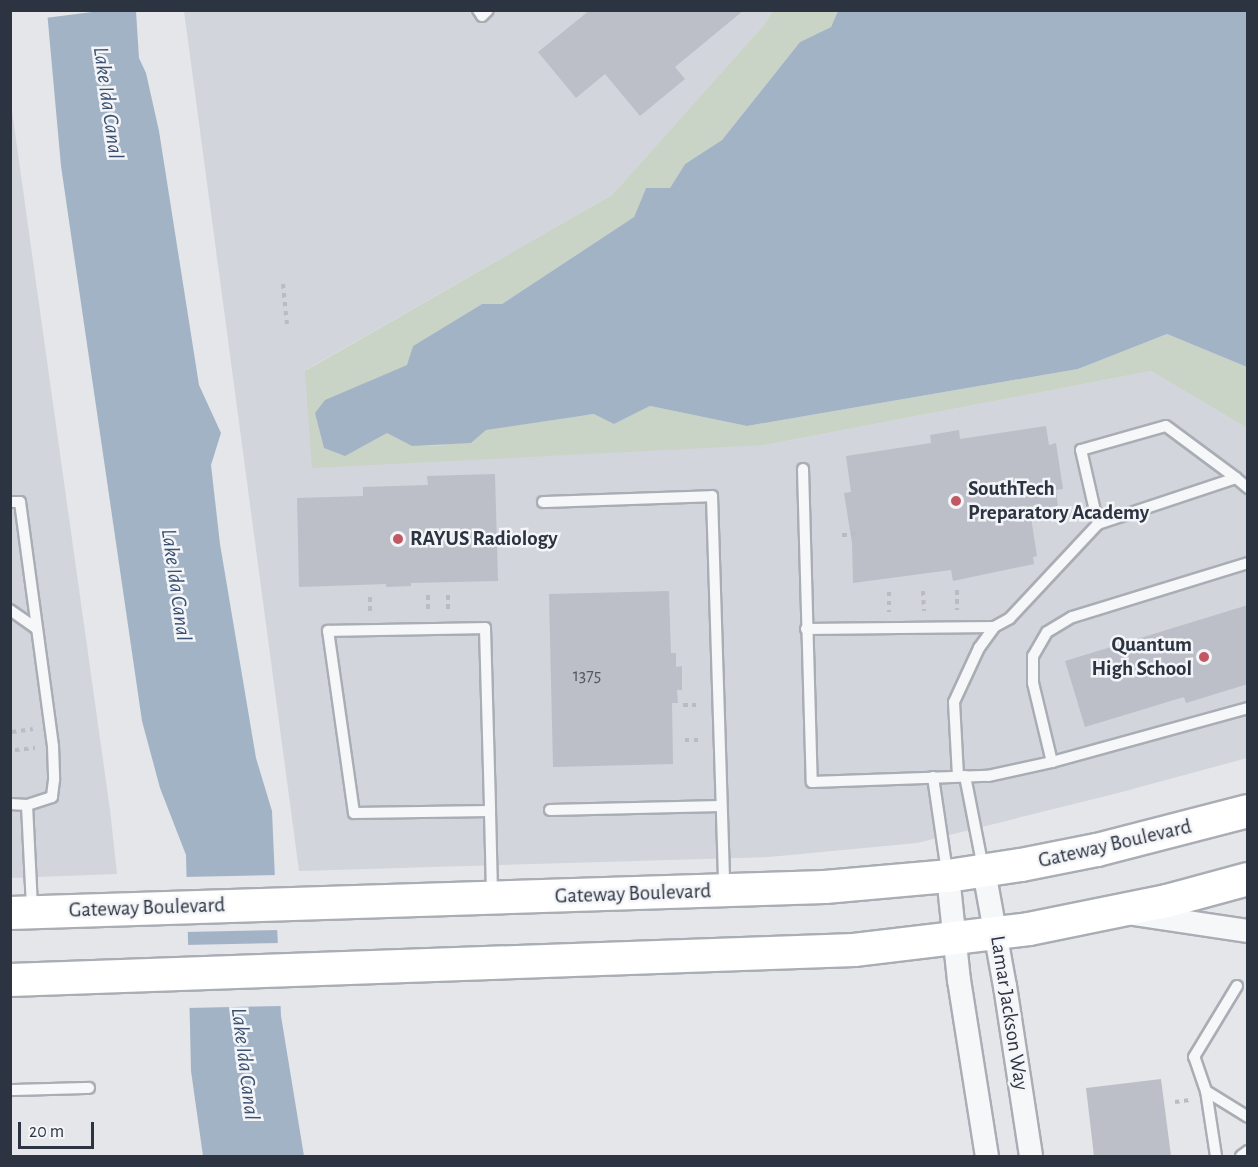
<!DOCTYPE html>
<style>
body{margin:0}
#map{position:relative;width:1258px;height:1167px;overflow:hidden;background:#e4e6ea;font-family:"Alegreya Sans",sans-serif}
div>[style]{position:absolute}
.built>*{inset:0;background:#d2d5dc}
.green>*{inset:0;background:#c9d3c6}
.water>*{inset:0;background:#a3b3c6}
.pier>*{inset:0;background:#e4e6ea}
.building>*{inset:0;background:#bcbfc7}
.path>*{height:4px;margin-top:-2px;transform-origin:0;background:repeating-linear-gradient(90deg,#babcc2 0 4.5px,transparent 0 9px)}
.roads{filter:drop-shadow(2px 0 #a9adb4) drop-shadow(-2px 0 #a9adb4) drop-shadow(0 2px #a9adb4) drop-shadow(0 -2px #a9adb4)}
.service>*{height:10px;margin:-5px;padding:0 5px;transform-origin:5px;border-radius:5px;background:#f6f7f9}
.minor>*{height:22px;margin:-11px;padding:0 11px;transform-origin:11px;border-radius:11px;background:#f6f7f9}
.secondary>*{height:32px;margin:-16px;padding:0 16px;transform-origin:16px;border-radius:16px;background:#fff}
.dots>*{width:16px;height:16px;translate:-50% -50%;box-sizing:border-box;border:3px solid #f3f5f8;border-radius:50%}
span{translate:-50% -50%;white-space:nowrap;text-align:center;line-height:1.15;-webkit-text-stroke:5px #f3f5f8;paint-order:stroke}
.number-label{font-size:18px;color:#515762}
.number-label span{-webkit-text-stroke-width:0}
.poi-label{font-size:21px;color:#2d3441;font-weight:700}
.left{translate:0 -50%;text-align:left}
.right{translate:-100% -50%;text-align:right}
.street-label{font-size:21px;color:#2d3441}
.water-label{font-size:22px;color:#3c5171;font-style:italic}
.frame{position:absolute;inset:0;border:12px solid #2d3441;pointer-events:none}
.scale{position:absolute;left:18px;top:1122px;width:76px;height:27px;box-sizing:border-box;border:3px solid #2d3441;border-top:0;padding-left:8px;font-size:18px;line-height:21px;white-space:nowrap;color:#2d3441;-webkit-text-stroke:4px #f3f5f8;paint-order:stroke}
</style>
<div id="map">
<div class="built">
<div style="clip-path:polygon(184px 11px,773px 11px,764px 25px,612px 195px,306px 370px,765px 445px,1151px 371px,1247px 428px,1247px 758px,1118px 793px,917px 843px,769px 857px,299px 871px)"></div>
<div style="clip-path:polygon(10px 97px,110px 810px,117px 874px,11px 878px)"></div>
</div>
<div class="green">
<div style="clip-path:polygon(773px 11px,838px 11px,831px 27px,800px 42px,722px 140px,685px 164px,670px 188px,646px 188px,634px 217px,502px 304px,482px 304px,413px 346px,408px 365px,325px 400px,346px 455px,387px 433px,413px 446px,443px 446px,486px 430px,595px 414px,614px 424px,650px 406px,747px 426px,1078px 369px,1167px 334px,1247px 367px,1247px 428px,1151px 371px,765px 445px,312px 468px,305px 371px,612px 195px,764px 25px)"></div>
</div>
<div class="water">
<div style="clip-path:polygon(47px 11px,136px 11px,139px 58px,146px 73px,159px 131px,199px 385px,221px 433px,211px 465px,220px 544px,256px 758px,272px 811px,281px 1016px,304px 1156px,203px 1156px,191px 1071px,186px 855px,160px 788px,142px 721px,61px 166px)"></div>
<div style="clip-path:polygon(838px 11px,1247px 11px,1247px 367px,1167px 334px,1078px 369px,747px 426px,650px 406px,614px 424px,594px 414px,486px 430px,471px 443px,412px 446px,387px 433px,345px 456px,324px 448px,315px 413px,325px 400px,407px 365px,413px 346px,482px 304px,502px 304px,634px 217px,646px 188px,670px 188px,685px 164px,722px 140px,800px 42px,831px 27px)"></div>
</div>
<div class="pier">
<div style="clip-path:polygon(44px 10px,100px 10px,100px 11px,45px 18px)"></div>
<div style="clip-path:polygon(278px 875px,280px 930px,185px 932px,183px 877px)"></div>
<div style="clip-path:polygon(281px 943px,283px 1006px,186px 1008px,185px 945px)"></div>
</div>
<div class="building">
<div style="clip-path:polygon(590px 10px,744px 10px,675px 67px,685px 79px,640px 116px,605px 74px,576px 98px,538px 52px)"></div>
<div style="clip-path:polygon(1046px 426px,1049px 445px,1056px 443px,1063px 489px,1056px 490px,1058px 507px,1030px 511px,1037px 556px,1033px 557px,1034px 564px,953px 581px,951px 570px,853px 583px,852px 543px,844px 493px,851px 492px,846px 456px,931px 443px,930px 435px,959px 430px,960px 439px)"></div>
<div style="clip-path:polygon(495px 474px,498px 581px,411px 583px,411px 586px,386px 587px,386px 584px,299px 587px,297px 498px,363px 496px,363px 487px,428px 485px,427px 476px)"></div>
<div style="clip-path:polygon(669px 591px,671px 653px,676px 653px,676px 667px,682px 666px,682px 690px,677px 690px,678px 703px,672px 703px,673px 764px,553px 767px,549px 594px)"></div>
<div style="clip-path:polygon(1248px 605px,1248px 684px,1186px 703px,1184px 697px,1085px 727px,1065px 661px)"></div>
<div style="clip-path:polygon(1161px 1079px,1171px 1156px,1094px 1156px,1086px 1088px)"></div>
</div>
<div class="path">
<div style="left:283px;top:284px;width:41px;rotate:84.4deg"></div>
<div style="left:842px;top:535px;width:12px"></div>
<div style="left:854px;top:535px;width:4px;rotate:-90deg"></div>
<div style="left:957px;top:590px;width:20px;rotate:90deg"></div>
<div style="left:923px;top:591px;width:20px;rotate:87deg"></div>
<div style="left:889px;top:592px;width:20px;rotate:90deg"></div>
<div style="left:428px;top:595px;width:17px;rotate:90deg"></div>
<div style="left:448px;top:595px;width:18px;rotate:90deg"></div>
<div style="left:370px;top:597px;width:17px;rotate:90deg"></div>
<div style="left:683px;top:705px;width:18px"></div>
<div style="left:12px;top:732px;width:21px;rotate:-8deg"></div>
<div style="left:685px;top:740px;width:17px"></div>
<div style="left:15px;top:750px;width:20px;rotate:-6deg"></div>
<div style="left:1175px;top:1102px;width:15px;rotate:-8deg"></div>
</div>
<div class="roads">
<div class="service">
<div style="left:478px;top:10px;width:7px;rotate:56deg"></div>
<div style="left:482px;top:16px;width:8px;rotate:-45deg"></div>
<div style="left:803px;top:469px;width:313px;rotate:88.4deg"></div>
<div style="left:812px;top:782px;width:176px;rotate:-2deg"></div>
<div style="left:988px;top:776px;width:66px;rotate:-12.3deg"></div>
<div style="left:1236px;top:478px;width:145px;rotate:161.6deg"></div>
<div style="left:1098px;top:524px;width:76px;rotate:-102.9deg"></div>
<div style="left:1081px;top:450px;width:88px;rotate:-15.8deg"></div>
<div style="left:1166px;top:426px;width:87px;rotate:36.6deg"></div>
<div style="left:1236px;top:478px;width:16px;rotate:40deg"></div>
<div style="left:10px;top:502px;width:10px"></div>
<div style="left:20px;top:502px;width:246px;rotate:82.3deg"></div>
<div style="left:53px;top:746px;width:34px;rotate:88deg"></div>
<div style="left:54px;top:780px;width:17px;rotate:97deg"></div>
<div style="left:52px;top:797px;width:26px;rotate:162deg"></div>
<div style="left:27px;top:805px;width:17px;rotate:-177deg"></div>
<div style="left:543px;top:502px;width:169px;rotate:-2deg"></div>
<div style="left:712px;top:496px;width:392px;rotate:88.2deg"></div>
<div style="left:1248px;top:563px;width:184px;rotate:162.9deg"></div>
<div style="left:1072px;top:617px;width:29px;rotate:149deg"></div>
<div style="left:1047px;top:632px;width:28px;rotate:120deg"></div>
<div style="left:1033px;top:656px;width:27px;rotate:90deg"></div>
<div style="left:1033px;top:683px;width:81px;rotate:76.5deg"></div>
<div style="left:1052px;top:762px;width:203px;rotate:-15.4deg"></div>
<div style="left:10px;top:610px;width:33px;rotate:35deg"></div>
<div style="left:806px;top:629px;width:188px;rotate:-0.6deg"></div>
<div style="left:958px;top:776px;width:74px;rotate:-93.1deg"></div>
<div style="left:954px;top:702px;width:60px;rotate:-65.2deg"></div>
<div style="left:979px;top:648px;width:26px;rotate:-54deg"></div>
<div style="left:994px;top:627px;width:18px;rotate:-29deg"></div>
<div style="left:1010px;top:618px;width:129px;rotate:-46.9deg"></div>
<div style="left:965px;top:776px;width:94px;rotate:78.9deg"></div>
<div style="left:933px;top:777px;width:96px;rotate:81.6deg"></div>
<div style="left:27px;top:805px;width:104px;rotate:87.2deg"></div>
<div style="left:550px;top:810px;width:171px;rotate:-1.3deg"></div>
<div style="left:490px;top:811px;width:136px;rotate:179.2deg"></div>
<div style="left:354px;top:813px;width:184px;rotate:-98.1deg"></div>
<div style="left:328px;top:631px;width:157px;rotate:-1.1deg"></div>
<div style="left:485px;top:628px;width:183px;rotate:88.4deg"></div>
<div style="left:490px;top:811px;width:84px;rotate:88.6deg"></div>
<div style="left:10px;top:1090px;width:79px;rotate:-1.5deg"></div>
<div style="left:1206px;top:1091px;width:49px;rotate:31.8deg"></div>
<div style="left:1216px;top:1156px;width:66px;rotate:-98.7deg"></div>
<div style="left:1206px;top:1091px;width:36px;rotate:-109deg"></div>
<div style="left:1194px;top:1057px;width:83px;rotate:-58.8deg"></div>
<div style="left:1241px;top:1156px;width:9px;rotate:-36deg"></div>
</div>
<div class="minor">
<div style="left:984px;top:871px;width:117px;rotate:79.7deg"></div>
<div style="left:1005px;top:986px;width:172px;rotate:81.3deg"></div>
<div style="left:948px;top:876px;width:105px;rotate:84deg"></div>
<div style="left:959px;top:980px;width:178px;rotate:81deg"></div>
<div style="left:1134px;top:914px;width:115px;rotate:8.5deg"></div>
</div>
<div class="secondary">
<div style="left:10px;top:913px;width:815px;rotate:-1.83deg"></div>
<div style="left:825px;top:887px;width:123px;rotate:-5.1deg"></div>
<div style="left:948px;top:876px;width:74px;rotate:-8.6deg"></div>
<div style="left:1021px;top:865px;width:77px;rotate:-11.2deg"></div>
<div style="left:1097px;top:850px;width:156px;rotate:-14.5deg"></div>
<div style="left:10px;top:980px;width:845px;rotate:-2.04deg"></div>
<div style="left:854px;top:950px;width:176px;rotate:-6.8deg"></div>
<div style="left:1029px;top:929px;width:141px;rotate:-11.5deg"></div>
<div style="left:1167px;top:901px;width:84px;rotate:-15.2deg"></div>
</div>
</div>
<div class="dots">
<div style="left:956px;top:501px;background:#c15864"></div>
<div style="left:398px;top:539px;background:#c15864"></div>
<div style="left:1204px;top:657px;background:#c15864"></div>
</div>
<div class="number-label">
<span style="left:587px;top:676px">1375</span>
</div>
<div class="poi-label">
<span class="left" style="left:968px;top:501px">SouthTech<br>Preparatory Academy</span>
<span class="left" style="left:410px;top:539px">RAYUS Radiology</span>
<span class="right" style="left:1192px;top:657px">Quantum<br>High School</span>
</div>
<div class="street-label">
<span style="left:1115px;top:844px;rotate:-13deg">Gateway Boulevard</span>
<span style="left:633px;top:894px;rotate:-2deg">Gateway Boulevard</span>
<span style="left:147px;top:908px;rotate:-2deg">Gateway Boulevard</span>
<span style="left:1009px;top:1013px;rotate:81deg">Lamar Jackson Way</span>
</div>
<div class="water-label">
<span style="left:108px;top:103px;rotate:82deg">Lake Ida Canal</span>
<span style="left:176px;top:585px;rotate:82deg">Lake Ida Canal</span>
<span style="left:245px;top:1064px;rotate:83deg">Lake Ida Canal</span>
</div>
<div class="frame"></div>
<div class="scale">20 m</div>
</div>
